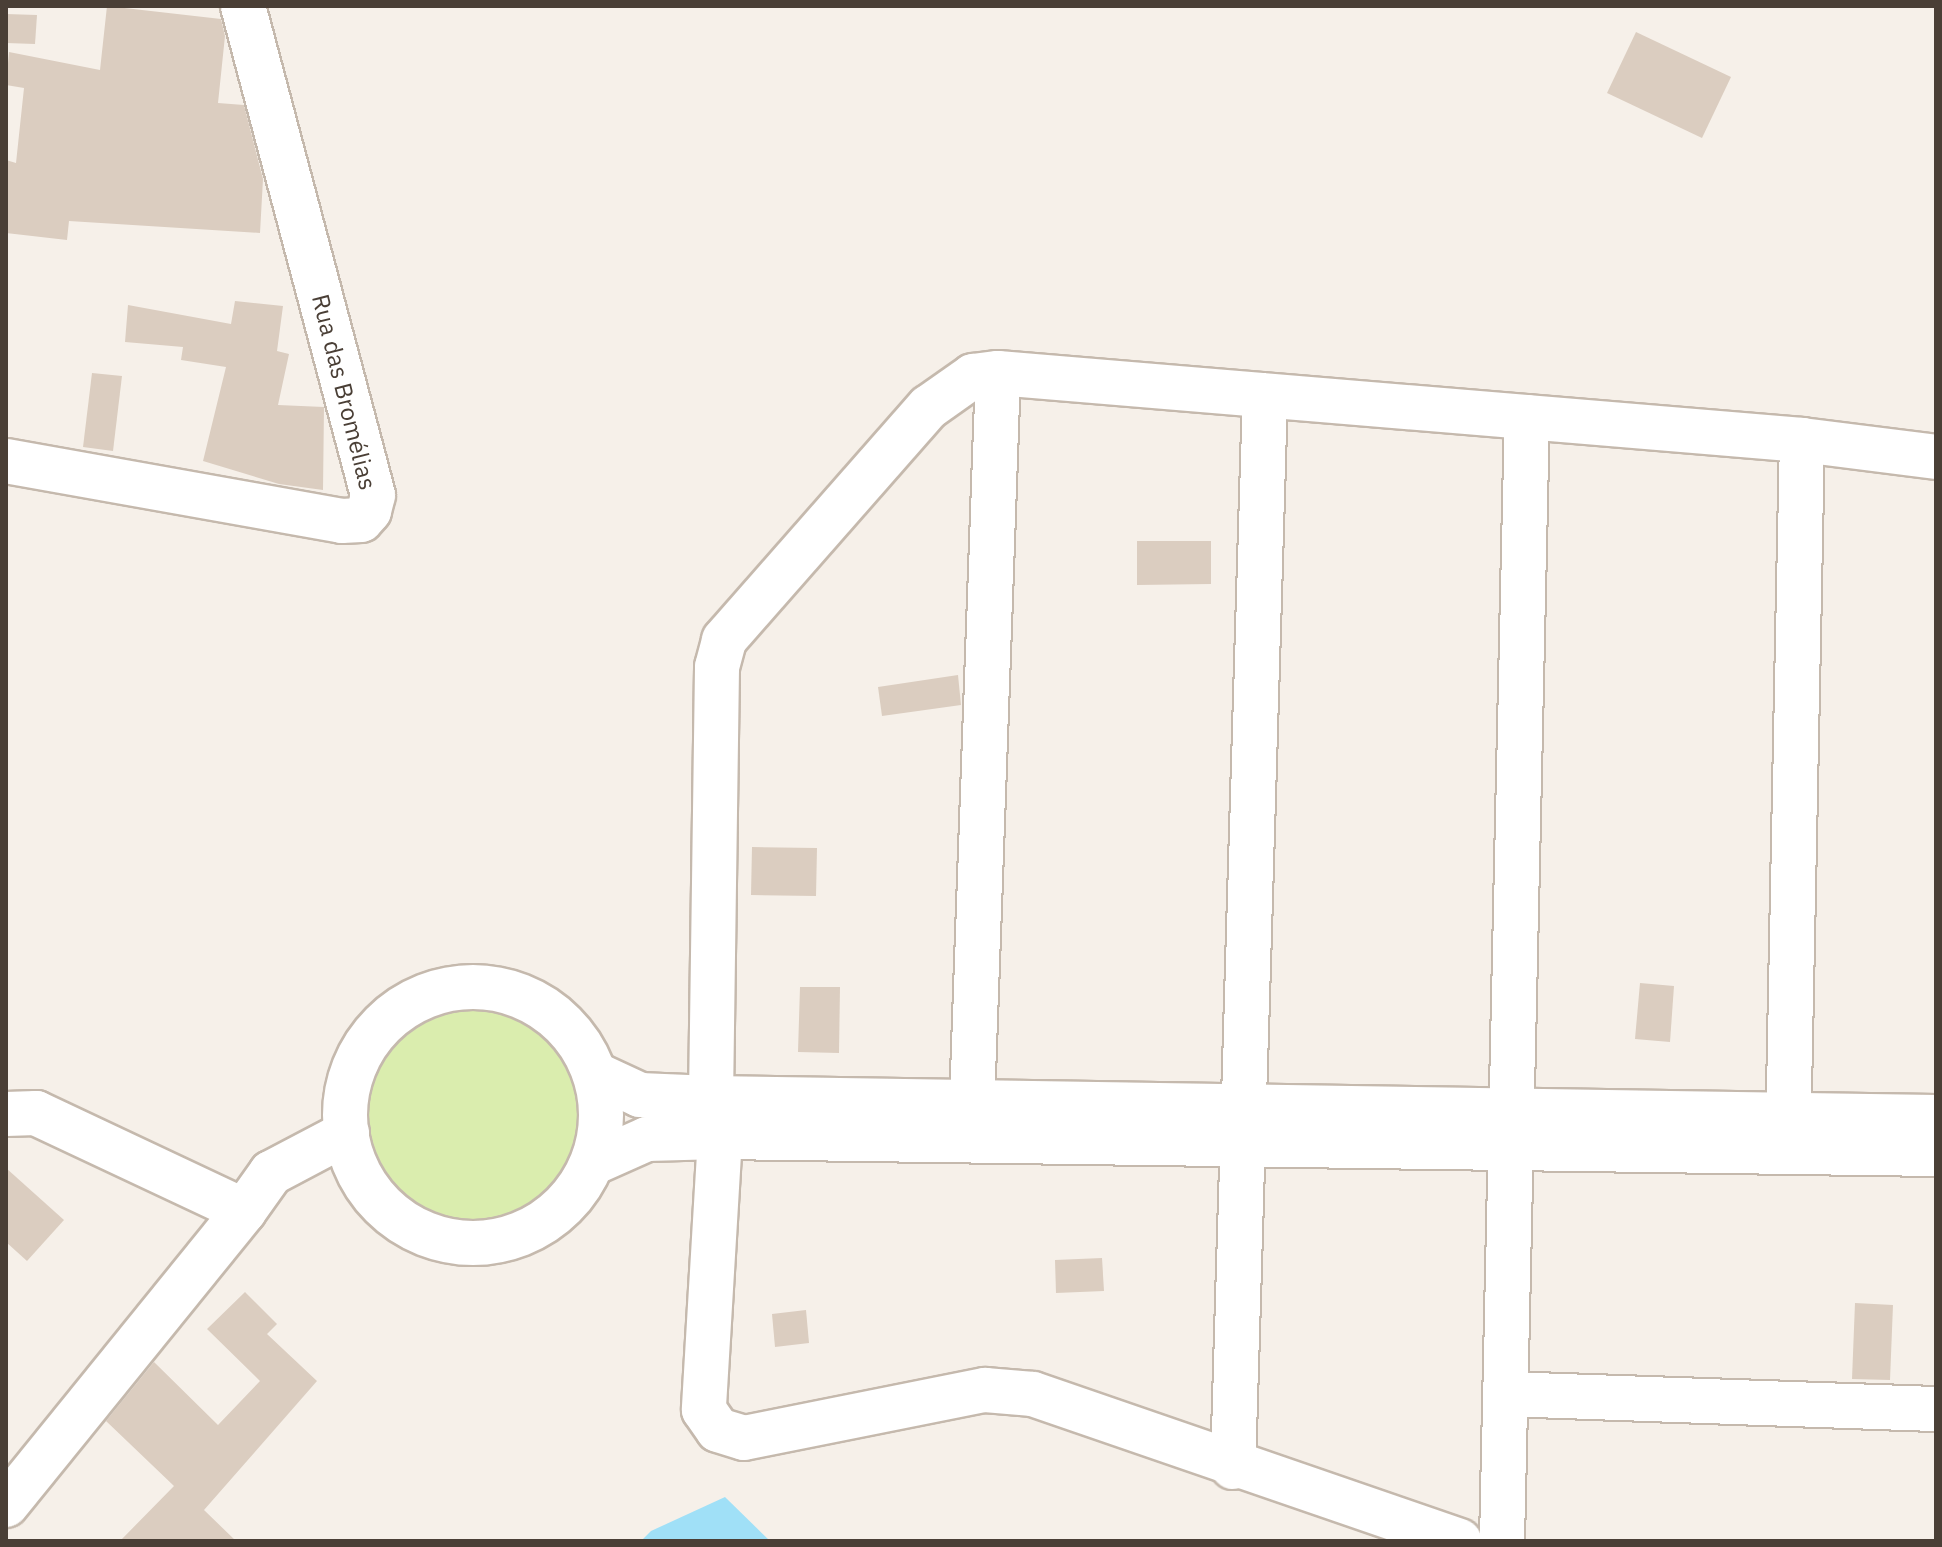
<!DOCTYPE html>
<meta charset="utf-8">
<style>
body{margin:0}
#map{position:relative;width:1942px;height:1547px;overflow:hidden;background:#f6f0e9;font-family:"IBM Plex Sans",sans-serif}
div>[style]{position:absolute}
.green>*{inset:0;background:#daedae}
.round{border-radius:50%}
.water>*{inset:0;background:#a0e0f7}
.building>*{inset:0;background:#dbcdc0}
.roads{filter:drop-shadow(2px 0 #c5b9ad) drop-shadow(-2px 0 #c5b9ad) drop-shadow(0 2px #c5b9ad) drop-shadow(0 -2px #c5b9ad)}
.minor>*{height:44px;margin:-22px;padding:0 22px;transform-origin:22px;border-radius:22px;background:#fff}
.minor>.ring{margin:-22px;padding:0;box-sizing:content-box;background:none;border:44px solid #fff;border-radius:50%}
span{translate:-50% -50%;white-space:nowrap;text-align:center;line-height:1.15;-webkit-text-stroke:7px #fff;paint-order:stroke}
.street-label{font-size:24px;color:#4a3f36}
.frame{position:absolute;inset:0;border:8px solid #4a3f36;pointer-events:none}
</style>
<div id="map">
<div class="green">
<div class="round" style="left:364px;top:1006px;width:218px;height:218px"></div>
</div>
<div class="water">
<div style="clip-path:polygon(725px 1497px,770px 1541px,641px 1541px,651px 1531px)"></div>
</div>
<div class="building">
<div style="clip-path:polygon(107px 6px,221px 19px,225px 36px,218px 103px,244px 105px,263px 179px,260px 233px,69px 221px,67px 240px,6px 233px,6px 160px,16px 163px,24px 88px,6px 85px,9px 52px,100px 70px)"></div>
<div style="clip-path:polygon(6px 14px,37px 15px,35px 44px,6px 43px)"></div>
<div style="clip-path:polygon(1636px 32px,1731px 77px,1702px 138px,1607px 93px)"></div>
<div style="clip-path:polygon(235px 301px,283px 306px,277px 351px,289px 354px,278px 405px,324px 407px,323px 490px,279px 484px,203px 461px,226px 367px,181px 360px,183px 347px,125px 342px,128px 305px,231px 324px)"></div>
<div style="clip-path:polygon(92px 373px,122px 376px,113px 451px,83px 447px)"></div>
<div style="clip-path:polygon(1137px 541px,1211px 541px,1211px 584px,1137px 585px)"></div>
<div style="clip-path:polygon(958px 675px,961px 705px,882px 716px,878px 687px)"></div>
<div style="clip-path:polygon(752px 847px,817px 848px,816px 896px,751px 895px)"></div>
<div style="clip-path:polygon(1640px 983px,1674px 986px,1670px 1042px,1635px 1039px)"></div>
<div style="clip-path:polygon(800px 987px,840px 987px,839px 1053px,798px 1052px)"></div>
<div style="clip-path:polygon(6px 1168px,64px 1220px,27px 1261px,6px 1242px)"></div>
<div style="clip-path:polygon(1102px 1258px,1104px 1291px,1056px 1293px,1055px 1260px)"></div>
<div style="clip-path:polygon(245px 1292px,277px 1324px,267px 1334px,317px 1381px,204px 1510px,236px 1541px,120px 1541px,174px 1486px,106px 1421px,154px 1362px,218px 1425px,260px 1381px,207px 1329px)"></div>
<div style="clip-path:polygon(1855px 1303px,1893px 1305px,1890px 1380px,1852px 1379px)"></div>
<div style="clip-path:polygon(806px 1310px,809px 1343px,775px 1347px,772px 1314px)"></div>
</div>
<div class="roads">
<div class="minor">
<div style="left:6px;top:461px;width:341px;rotate:10.1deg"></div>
<div style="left:342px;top:521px;width:19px;rotate:-3deg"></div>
<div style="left:361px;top:520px;width:12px;rotate:-48deg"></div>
<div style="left:369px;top:511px;width:16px;rotate:-76deg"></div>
<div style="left:373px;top:495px;width:506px;rotate:-104.89deg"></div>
<div class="ring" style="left:345px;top:987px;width:212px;height:212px"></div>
<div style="left:597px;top:1075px;width:47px;rotate:24.9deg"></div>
<div style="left:640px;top:1095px;width:71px;rotate:2.4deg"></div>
<div style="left:711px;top:1098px;width:1225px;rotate:0.89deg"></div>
<div style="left:711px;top:1098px;width:431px;rotate:-89.2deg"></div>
<div style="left:717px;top:667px;width:28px;rotate:-75deg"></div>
<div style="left:724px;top:640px;width:310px;rotate:-48.7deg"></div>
<div style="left:929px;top:407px;width:54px;rotate:-35.2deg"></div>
<div style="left:973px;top:376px;width:25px;rotate:-7deg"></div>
<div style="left:998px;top:373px;width:807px;rotate:4.76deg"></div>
<div style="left:1802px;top:440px;width:135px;rotate:7.2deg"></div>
<div style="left:6px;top:1114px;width:30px;rotate:-2deg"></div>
<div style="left:36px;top:1113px;width:230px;rotate:25.2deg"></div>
<div style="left:244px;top:1211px;width:47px;rotate:-54.6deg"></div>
<div style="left:271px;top:1173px;width:86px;rotate:-27.8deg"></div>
<div style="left:971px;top:1131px;width:758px;rotate:-87.96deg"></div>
<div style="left:720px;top:1137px;width:273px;rotate:93.4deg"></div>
<div style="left:704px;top:1410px;width:24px;rotate:55deg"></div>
<div style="left:718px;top:1430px;width:27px;rotate:17deg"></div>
<div style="left:744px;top:1438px;width:246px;rotate:-11.3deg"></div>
<div style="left:985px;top:1390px;width:48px;rotate:4.8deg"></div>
<div style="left:1033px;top:1394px;width:451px;rotate:19deg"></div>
<div style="left:1788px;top:1142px;width:702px;rotate:-88.86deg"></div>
<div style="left:593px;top:1163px;width:59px;rotate:-24deg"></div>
<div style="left:647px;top:1139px;width:73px;rotate:-1.6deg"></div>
<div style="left:720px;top:1137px;width:1216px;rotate:0.8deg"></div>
<div style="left:1505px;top:1394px;width:431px;rotate:2deg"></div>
<div style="left:1233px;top:1467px;width:1072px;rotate:-88.29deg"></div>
<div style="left:6px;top:1505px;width:378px;rotate:-51deg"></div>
<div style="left:1502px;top:1541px;width:1124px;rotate:-88.73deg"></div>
</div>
</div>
<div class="street-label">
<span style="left:344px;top:392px;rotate:76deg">Rua das Bromélias</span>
</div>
<div class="frame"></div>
</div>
